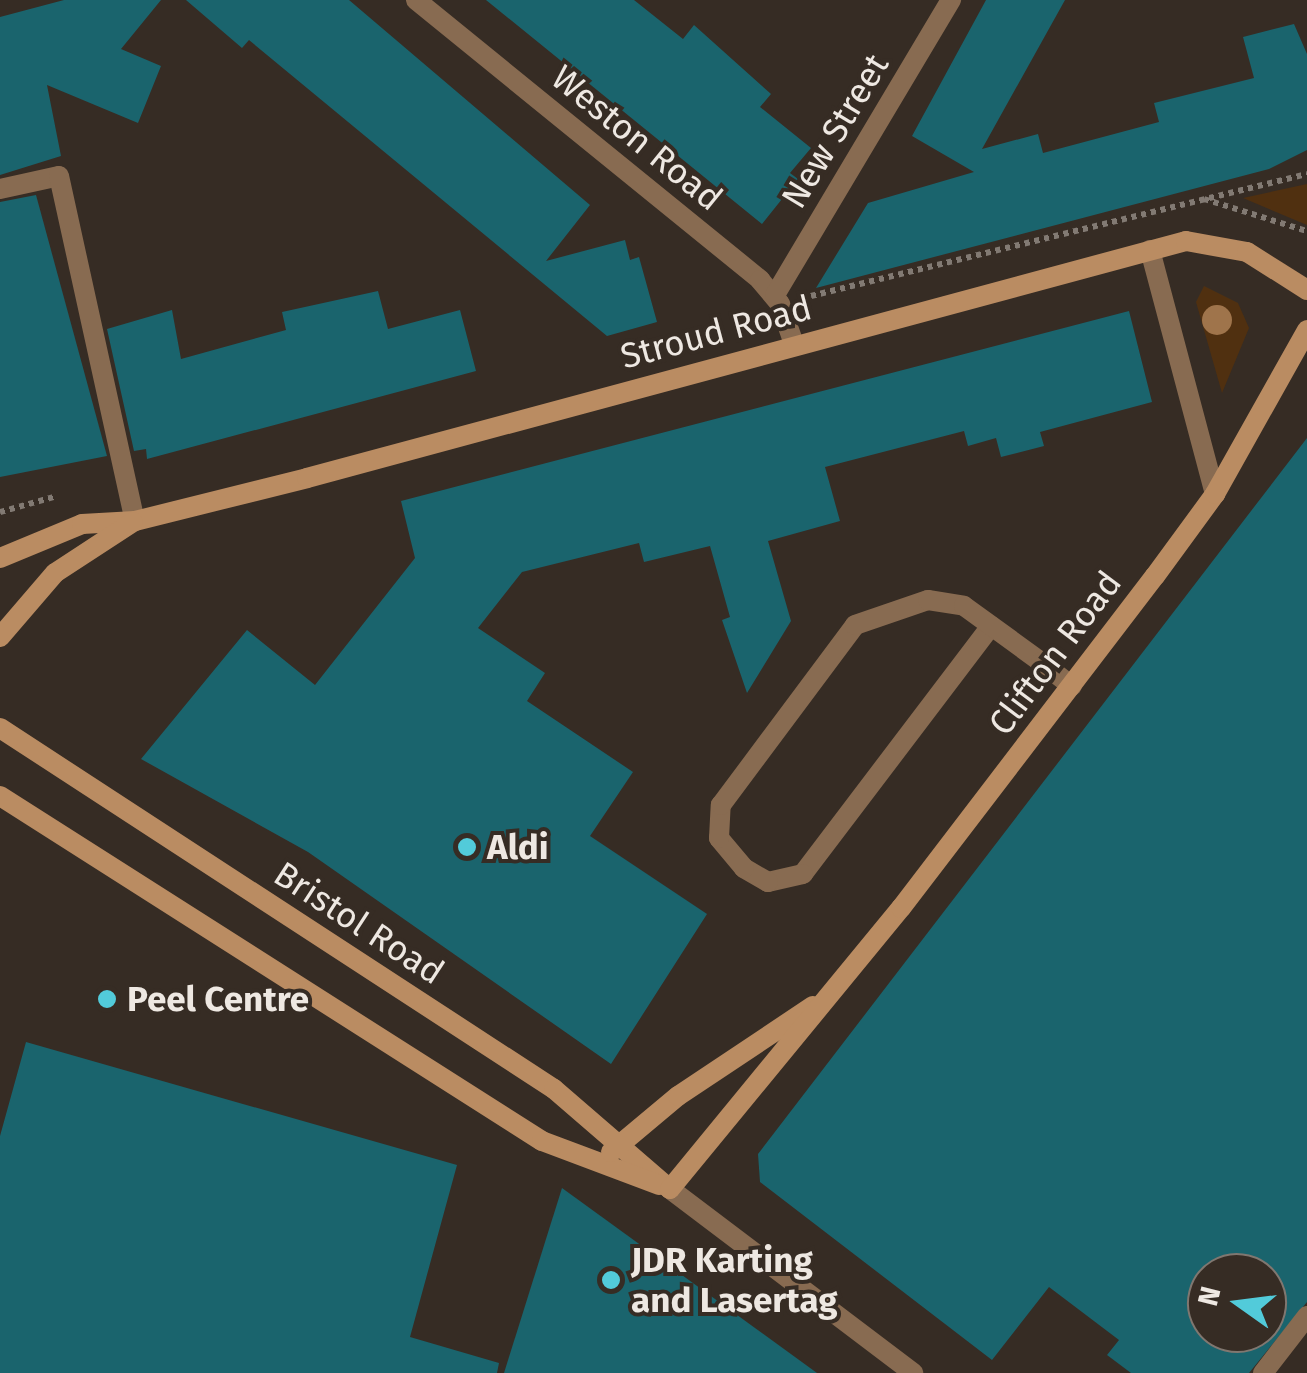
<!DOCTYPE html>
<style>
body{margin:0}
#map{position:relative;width:1307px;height:1373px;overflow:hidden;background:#362c24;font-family:"Fira Sans",sans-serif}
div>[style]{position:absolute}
.green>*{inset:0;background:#503010}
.building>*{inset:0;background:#1a646d}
.path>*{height:6px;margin-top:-3px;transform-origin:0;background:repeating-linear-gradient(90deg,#827a73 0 5px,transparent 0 10px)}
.service>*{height:20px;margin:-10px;padding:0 10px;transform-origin:10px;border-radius:10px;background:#886b51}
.minor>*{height:20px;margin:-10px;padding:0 10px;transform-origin:10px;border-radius:10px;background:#886b51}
.tertiary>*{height:20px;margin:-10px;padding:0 10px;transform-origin:10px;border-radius:10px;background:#886b51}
.secondary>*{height:20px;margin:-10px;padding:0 10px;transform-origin:10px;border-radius:10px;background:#ba8c62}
.trees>*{width:30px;height:30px;margin:-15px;border-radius:50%;background:#9f744b}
.dots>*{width:28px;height:28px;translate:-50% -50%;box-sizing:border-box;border:5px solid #362c24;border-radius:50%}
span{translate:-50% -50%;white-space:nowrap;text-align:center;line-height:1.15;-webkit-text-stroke:8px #362c24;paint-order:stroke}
.street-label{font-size:35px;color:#eee8e2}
.poi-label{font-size:35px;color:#eee8e2;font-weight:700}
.left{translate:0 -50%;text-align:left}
.north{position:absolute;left:1187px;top:1253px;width:100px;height:100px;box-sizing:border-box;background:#362c24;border:2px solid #807770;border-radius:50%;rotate:284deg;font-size:28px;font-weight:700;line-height:40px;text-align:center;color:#eee8e2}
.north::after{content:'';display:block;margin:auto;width:35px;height:45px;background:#52cbda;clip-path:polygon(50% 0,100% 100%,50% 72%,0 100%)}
</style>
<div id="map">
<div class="green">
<div style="clip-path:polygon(1307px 184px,1307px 225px,1243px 198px)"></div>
<div style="clip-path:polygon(1204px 286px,1238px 303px,1249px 328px,1222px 393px,1196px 302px)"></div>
</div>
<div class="building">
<div style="clip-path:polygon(64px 0,161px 0,121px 49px,161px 66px,138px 123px,47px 85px,61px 156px,0 175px,0 17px)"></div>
<div style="clip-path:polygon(186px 0,349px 0,590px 205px,546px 261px,625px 240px,630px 260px,639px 257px,657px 322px,607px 336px,249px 40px,242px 48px)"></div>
<div style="clip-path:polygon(486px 0,634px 0,683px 39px,694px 25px,771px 94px,760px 107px,811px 148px,790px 173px,798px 179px,762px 224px)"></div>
<div style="clip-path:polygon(986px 0,1065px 0,982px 149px,1038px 134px,1043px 153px,1159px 122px,1154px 103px,1254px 78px,1243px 37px,1294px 24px,1307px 54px,1307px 150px,1269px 169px,816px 288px,868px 203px,974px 172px,912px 136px)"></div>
<div style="clip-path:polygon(36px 195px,107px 456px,0 477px,0 202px)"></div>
<div style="clip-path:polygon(378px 291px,388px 329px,460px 310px,476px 371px,147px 459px,146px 449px,134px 451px,107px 329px,172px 310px,181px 359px,286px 330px,282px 312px)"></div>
<div style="clip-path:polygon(1129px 311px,1152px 402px,1040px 432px,1044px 446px,1001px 457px,996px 438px,968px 446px,964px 431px,825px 467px,840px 521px,768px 541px,791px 621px,747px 693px,722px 620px,730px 617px,710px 546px,644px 562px,639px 543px,522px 572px,478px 628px,545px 673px,527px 701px,633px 772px,590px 836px,707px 914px,611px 1064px,308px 852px,141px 759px,247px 630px,315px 685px,415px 558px,401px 501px)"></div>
<div style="clip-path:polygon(evenodd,1307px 438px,1307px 1302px,1249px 1373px,1131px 1373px,1107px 1355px,1119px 1340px,1049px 1287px,992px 1360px,760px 1182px,758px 1154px,1307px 438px,1207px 1273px,1267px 1273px,1267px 1333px,1207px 1333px,1207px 1273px)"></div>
<div style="clip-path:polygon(26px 1042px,457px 1165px,410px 1337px,499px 1363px,497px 1373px,0 1373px,0 1136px)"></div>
<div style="clip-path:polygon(562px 1188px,817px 1373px,504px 1373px)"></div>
</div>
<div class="path">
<div style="left:1204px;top:199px;width:108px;rotate:17.3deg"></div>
<div style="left:811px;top:296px;width:511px;rotate:-13.82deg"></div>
<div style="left:0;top:512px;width:59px;rotate:-15.7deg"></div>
</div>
<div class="service">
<div style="left:0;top:189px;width:60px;rotate:-12.4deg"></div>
<div style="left:59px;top:176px;width:353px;rotate:77.6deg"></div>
<div style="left:1150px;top:250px;width:253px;rotate:75.1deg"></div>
<div style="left:991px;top:626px;width:311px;rotate:127.2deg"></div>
<div style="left:803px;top:874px;width:36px;rotate:167deg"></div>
<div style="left:768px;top:882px;width:28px;rotate:-150deg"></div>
<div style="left:744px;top:868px;width:39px;rotate:-130deg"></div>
<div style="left:719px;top:838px;width:33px;rotate:-87deg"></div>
<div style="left:721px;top:805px;width:224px;rotate:-53.3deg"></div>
<div style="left:855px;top:625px;width:77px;rotate:-18.9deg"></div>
<div style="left:928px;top:600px;width:36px;rotate:9deg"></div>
<div style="left:964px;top:606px;width:95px;rotate:36deg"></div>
<div style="left:1041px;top:662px;width:39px;rotate:38deg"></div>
<div style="left:1263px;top:1373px;width:72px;rotate:-52.3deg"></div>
</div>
<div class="minor">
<div style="left:416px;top:0;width:444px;rotate:39.1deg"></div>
<div style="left:760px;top:280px;width:31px;rotate:50deg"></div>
<div style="left:780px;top:304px;width:42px;rotate:70.7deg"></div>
<div style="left:775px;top:295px;width:344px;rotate:-59.2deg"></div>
</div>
<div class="tertiary">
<div style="left:670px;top:1189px;width:305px;rotate:37.1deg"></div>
</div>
<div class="secondary">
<div style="left:0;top:558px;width:89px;rotate:-22.5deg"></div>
<div style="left:82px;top:524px;width:53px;rotate:-3.2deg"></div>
<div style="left:135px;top:521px;width:177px;rotate:-14deg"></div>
<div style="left:307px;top:478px;width:910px;rotate:-15.09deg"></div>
<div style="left:1186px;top:241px;width:62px;rotate:10.2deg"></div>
<div style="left:1247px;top:252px;width:71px;rotate:32.3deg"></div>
<div style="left:0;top:637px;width:84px;rotate:-49.3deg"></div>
<div style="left:55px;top:573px;width:93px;rotate:-33.2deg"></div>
<div style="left:0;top:728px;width:661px;rotate:33.09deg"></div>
<div style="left:554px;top:1089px;width:153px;rotate:40.8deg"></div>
<div style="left:0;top:796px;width:642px;rotate:32.48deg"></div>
<div style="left:542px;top:1141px;width:125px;rotate:20.6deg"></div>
<div style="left:611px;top:1152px;width:87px;rotate:-39.9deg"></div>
<div style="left:678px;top:1096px;width:162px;rotate:-33.7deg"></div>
<div style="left:670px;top:1189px;width:364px;rotate:-50.6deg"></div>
<div style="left:901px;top:908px;width:418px;rotate:-52.6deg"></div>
<div style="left:1155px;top:576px;width:102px;rotate:-53.8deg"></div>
<div style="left:1215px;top:494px;width:188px;rotate:-60.7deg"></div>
</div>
<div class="trees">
<div style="left:1217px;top:320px"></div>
</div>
<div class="dots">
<div style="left:467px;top:847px;background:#52cbda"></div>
<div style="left:107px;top:999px;background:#52cbda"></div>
<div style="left:611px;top:1280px;background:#52cbda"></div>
</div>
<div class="street-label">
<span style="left:835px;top:131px;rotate:-59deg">New Street</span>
<span style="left:637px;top:138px;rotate:39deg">Weston Road</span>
<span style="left:716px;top:332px;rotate:-15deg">Stroud Road</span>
<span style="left:1055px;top:653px;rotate:-53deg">Clifton Road</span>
<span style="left:359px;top:923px;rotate:33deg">Bristol Road</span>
</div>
<div class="poi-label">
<span class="left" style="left:487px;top:847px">Aldi</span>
<span class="left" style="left:127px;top:999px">Peel Centre</span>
<span class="left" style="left:631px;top:1280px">JDR Karting<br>and Lasertag</span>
</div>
<div class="north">N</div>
</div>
